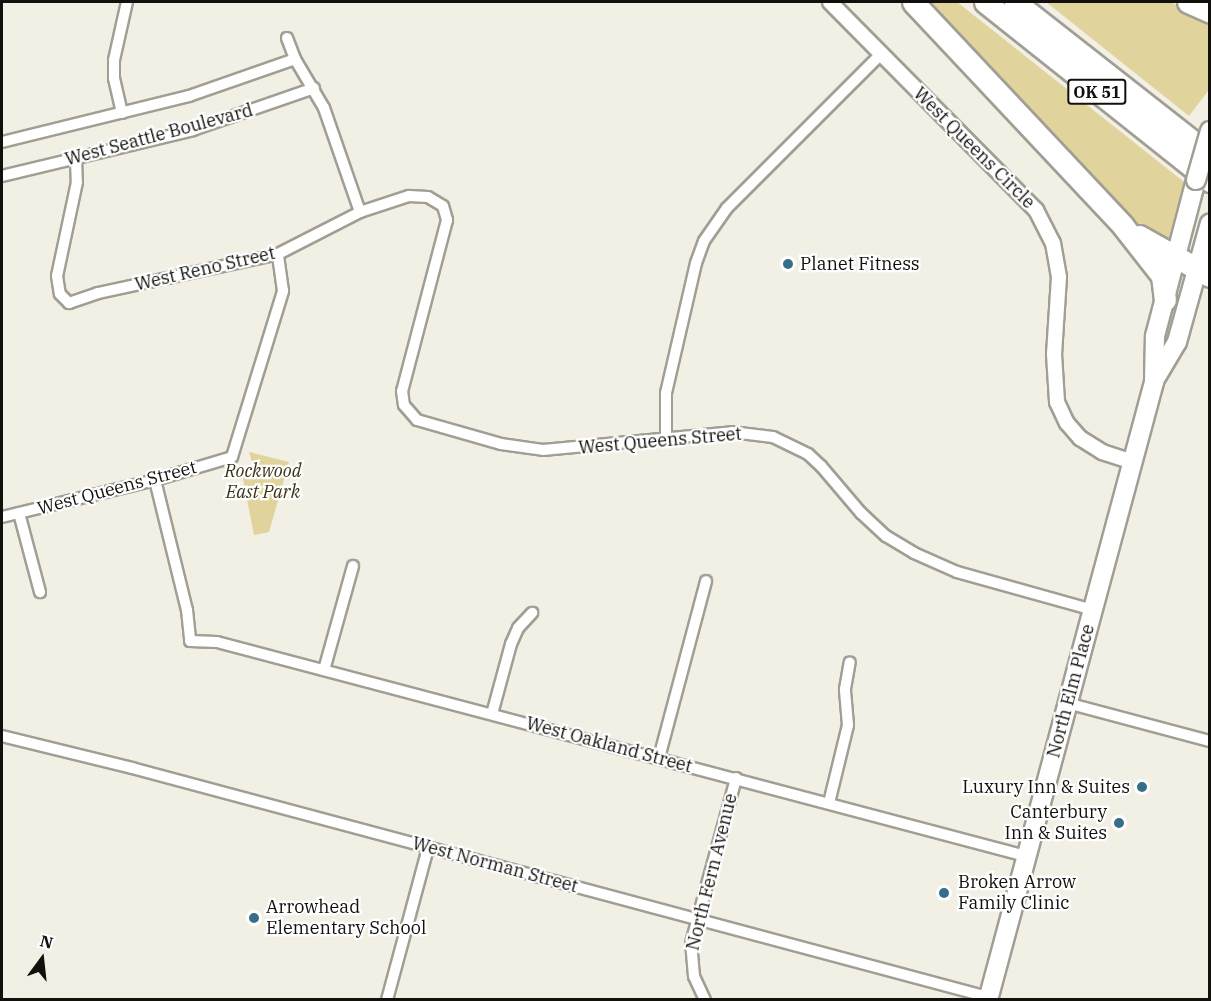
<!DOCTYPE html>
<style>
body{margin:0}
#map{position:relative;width:1211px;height:1001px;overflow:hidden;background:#f2efe4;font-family:"IBM Plex Serif",serif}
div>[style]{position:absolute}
.green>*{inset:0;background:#e1d39c}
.roads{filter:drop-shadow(2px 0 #a19e94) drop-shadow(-2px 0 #a19e94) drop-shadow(0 2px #a19e94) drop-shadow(0 -2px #a19e94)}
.minor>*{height:10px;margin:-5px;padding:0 5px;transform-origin:5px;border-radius:5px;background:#fff}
.tertiary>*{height:14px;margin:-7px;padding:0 7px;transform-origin:7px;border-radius:7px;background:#fff}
.primary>*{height:18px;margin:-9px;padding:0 9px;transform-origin:9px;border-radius:9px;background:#fff}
.motorway>*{height:21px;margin:-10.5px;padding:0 10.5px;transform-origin:10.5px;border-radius:10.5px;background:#fff}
.bridges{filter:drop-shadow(2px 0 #a19e94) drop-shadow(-2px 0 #a19e94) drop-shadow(0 2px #a19e94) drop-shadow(0 -2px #a19e94)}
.primary-bridge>*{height:18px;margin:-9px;padding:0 9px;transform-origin:9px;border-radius:9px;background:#fff}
.dots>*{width:16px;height:16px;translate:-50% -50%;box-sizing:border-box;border:3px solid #fff;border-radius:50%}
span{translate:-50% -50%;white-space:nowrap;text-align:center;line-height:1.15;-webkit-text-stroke:4.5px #fff;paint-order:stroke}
.shield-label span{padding:2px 4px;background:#fff;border:2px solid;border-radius:4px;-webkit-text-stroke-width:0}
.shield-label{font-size:16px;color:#11100d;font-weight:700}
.street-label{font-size:18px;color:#11100d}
.poi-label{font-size:18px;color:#11100d}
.left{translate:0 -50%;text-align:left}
.right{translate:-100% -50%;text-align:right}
.park-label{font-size:18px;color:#3c3413;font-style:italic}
.frame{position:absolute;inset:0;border:3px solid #11100d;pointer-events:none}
.north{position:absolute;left:12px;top:929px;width:60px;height:60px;-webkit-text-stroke:4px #fff;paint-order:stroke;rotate:15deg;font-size:16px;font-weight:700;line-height:24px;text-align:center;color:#11100d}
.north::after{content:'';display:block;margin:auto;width:21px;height:27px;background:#11100d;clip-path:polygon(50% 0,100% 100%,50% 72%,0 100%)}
</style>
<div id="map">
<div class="green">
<div style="clip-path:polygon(927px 2px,957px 2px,1184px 182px,1166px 248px,1134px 223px)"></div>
<div style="clip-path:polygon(1046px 2px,1171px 2px,1209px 22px,1208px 91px,1189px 116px)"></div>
<div style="clip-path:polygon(249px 452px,289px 462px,269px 532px,254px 535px,241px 469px,253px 466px)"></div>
</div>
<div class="roads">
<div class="minor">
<div style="left:287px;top:38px;width:22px;rotate:69deg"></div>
<div style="left:295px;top:59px;width:57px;rotate:59.4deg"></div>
<div style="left:324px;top:108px;width:110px;rotate:70.9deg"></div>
<div style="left:122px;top:113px;width:36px;rotate:-103deg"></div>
<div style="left:114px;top:78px;width:18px;rotate:-90deg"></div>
<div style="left:114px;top:60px;width:59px;rotate:-77.4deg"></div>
<div style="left:2px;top:142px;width:193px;rotate:-13.8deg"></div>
<div style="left:189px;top:96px;width:112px;rotate:-19.2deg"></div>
<div style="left:76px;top:159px;width:23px;rotate:88deg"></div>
<div style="left:77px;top:182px;width:96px;rotate:102deg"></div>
<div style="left:57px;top:276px;width:18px;rotate:81deg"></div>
<div style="left:60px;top:294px;width:13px;rotate:45deg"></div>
<div style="left:69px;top:303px;width:31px;rotate:-19deg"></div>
<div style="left:98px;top:293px;width:184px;rotate:-12.2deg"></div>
<div style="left:278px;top:254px;width:92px;rotate:-27.1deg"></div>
<div style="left:360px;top:212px;width:52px;rotate:-18.1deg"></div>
<div style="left:409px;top:196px;width:19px;rotate:3deg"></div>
<div style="left:428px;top:197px;width:17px;rotate:31deg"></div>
<div style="left:443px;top:206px;width:15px;rotate:74deg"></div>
<div style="left:447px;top:220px;width:177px;rotate:104.7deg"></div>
<div style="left:402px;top:391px;width:14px;rotate:82deg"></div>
<div style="left:404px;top:405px;width:20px;rotate:49deg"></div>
<div style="left:417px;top:420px;width:87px;rotate:15.9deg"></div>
<div style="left:501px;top:444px;width:42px;rotate:8.1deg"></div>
<div style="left:543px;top:450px;width:190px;rotate:-5.4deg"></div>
<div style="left:732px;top:432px;width:41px;rotate:7deg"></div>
<div style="left:773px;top:437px;width:39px;rotate:26deg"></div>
<div style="left:808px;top:454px;width:18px;rotate:43deg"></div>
<div style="left:821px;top:466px;width:62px;rotate:49.6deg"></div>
<div style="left:861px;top:513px;width:34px;rotate:43deg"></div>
<div style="left:886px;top:536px;width:33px;rotate:31deg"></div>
<div style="left:914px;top:553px;width:47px;rotate:23.8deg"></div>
<div style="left:957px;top:572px;width:141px;rotate:15.6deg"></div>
<div style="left:2px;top:176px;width:196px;rotate:-13.5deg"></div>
<div style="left:193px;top:130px;width:128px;rotate:-19.1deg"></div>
<div style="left:666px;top:439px;width:46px;rotate:-90deg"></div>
<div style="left:666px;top:393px;width:133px;rotate:-77deg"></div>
<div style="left:696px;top:263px;width:23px;rotate:-70deg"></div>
<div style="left:704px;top:241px;width:40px;rotate:-55.1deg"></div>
<div style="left:727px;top:208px;width:218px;rotate:-45deg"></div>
<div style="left:155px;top:480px;width:134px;rotate:76.2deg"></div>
<div style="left:187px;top:610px;width:31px;rotate:84deg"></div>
<div style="left:190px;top:641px;width:27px;rotate:2deg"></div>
<div style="left:217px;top:642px;width:837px;rotate:14.82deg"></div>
<div style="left:19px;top:513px;width:82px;rotate:75.1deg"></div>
<div style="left:2px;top:517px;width:157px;rotate:-13.6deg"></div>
<div style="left:155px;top:480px;width:80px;rotate:-16.6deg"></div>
<div style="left:232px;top:457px;width:174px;rotate:-72.9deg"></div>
<div style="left:283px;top:291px;width:37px;rotate:-98deg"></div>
<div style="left:324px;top:670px;width:108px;rotate:-74.4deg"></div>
<div style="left:1067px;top:703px;width:148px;rotate:14.9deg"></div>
<div style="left:492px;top:714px;width:73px;rotate:-74.8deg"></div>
<div style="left:511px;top:644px;width:17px;rotate:-66deg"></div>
<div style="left:518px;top:628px;width:21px;rotate:-47deg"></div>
<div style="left:2px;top:736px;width:134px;rotate:13.8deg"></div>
<div style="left:132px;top:768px;width:886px;rotate:14.98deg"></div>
<div style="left:659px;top:758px;width:183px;rotate:-75.1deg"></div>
<div style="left:829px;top:803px;width:80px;rotate:-76.3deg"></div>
<div style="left:848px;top:725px;width:36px;rotate:-95deg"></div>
<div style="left:845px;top:689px;width:27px;rotate:-80deg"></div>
<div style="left:387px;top:1000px;width:157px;rotate:-74.9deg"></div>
<div style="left:705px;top:1000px;width:26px;rotate:-115deg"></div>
<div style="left:694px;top:976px;width:33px;rotate:-95deg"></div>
<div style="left:691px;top:943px;width:171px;rotate:-74.7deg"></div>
</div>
<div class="tertiary">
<div style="left:830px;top:2px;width:293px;rotate:45.3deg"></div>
<div style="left:1036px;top:210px;width:37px;rotate:63deg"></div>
<div style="left:1053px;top:243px;width:35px;rotate:80deg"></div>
<div style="left:1059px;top:277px;width:77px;rotate:93.7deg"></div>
<div style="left:1054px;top:354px;width:48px;rotate:86.4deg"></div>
<div style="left:1057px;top:402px;width:23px;rotate:65deg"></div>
<div style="left:1067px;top:423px;width:20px;rotate:49deg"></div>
<div style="left:1080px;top:438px;width:26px;rotate:32deg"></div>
<div style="left:1102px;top:452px;width:33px;rotate:18deg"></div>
</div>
<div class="primary">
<div style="left:1155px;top:379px;width:43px;rotate:-59.3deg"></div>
<div style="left:1177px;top:342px;width:123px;rotate:-74.5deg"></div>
<div style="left:988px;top:1000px;width:640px;rotate:-74.96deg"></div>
<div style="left:1154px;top:382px;width:46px;rotate:-88.8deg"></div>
<div style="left:1155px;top:336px;width:161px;rotate:-75.3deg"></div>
</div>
<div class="motorway">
<div style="left:913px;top:2px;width:307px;rotate:46.8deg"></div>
<div style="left:1123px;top:226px;width:63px;rotate:52deg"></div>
<div style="left:1162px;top:276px;width:24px;rotate:83deg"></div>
<div style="left:985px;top:2px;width:288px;rotate:38.5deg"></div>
<div style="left:1015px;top:2px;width:248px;rotate:38.1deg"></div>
<div style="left:1188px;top:2px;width:24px;rotate:24deg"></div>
<div style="left:1139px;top:236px;width:81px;rotate:29.4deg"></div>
</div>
</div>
<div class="bridges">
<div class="primary-bridge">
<div style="left:1196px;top:180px;width:51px;rotate:-74.1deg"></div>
</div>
</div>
<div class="dots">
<div style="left:788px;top:264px;background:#366d88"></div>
<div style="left:1142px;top:787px;background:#366d88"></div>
<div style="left:1119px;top:823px;background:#366d88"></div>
<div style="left:944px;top:893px;background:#366d88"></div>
<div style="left:254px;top:918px;background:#366d88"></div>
</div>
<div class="shield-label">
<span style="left:1097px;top:92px">OK 51</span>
</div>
<div class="street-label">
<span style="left:159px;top:135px;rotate:-15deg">West Seattle Boulevard</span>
<span style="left:974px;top:148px;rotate:45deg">West Queens Circle</span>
<span style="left:205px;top:269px;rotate:-13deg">West Reno Street</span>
<span style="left:660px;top:441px;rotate:-5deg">West Queens Street</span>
<span style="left:117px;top:488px;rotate:-15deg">West Queens Street</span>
<span style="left:1071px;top:691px;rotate:-75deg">North Elm Place</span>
<span style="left:609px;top:745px;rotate:15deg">West Oakland Street</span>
<span style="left:495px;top:865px;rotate:15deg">West Norman Street</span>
<span style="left:712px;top:872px;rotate:-76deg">North Fern Avenue</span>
</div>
<div class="poi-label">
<span class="left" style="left:800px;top:264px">Planet Fitness</span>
<span class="right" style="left:1130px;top:787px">Luxury Inn &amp; Suites</span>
<span class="right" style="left:1107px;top:823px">Canterbury<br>Inn &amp; Suites</span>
<span class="left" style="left:958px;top:893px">Broken Arrow<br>Family Clinic</span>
<span class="left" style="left:266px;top:918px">Arrowhead<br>Elementary School</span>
</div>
<div class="park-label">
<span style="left:263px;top:482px">Rockwood<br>East Park</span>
</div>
<div class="frame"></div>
<div class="north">N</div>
</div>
